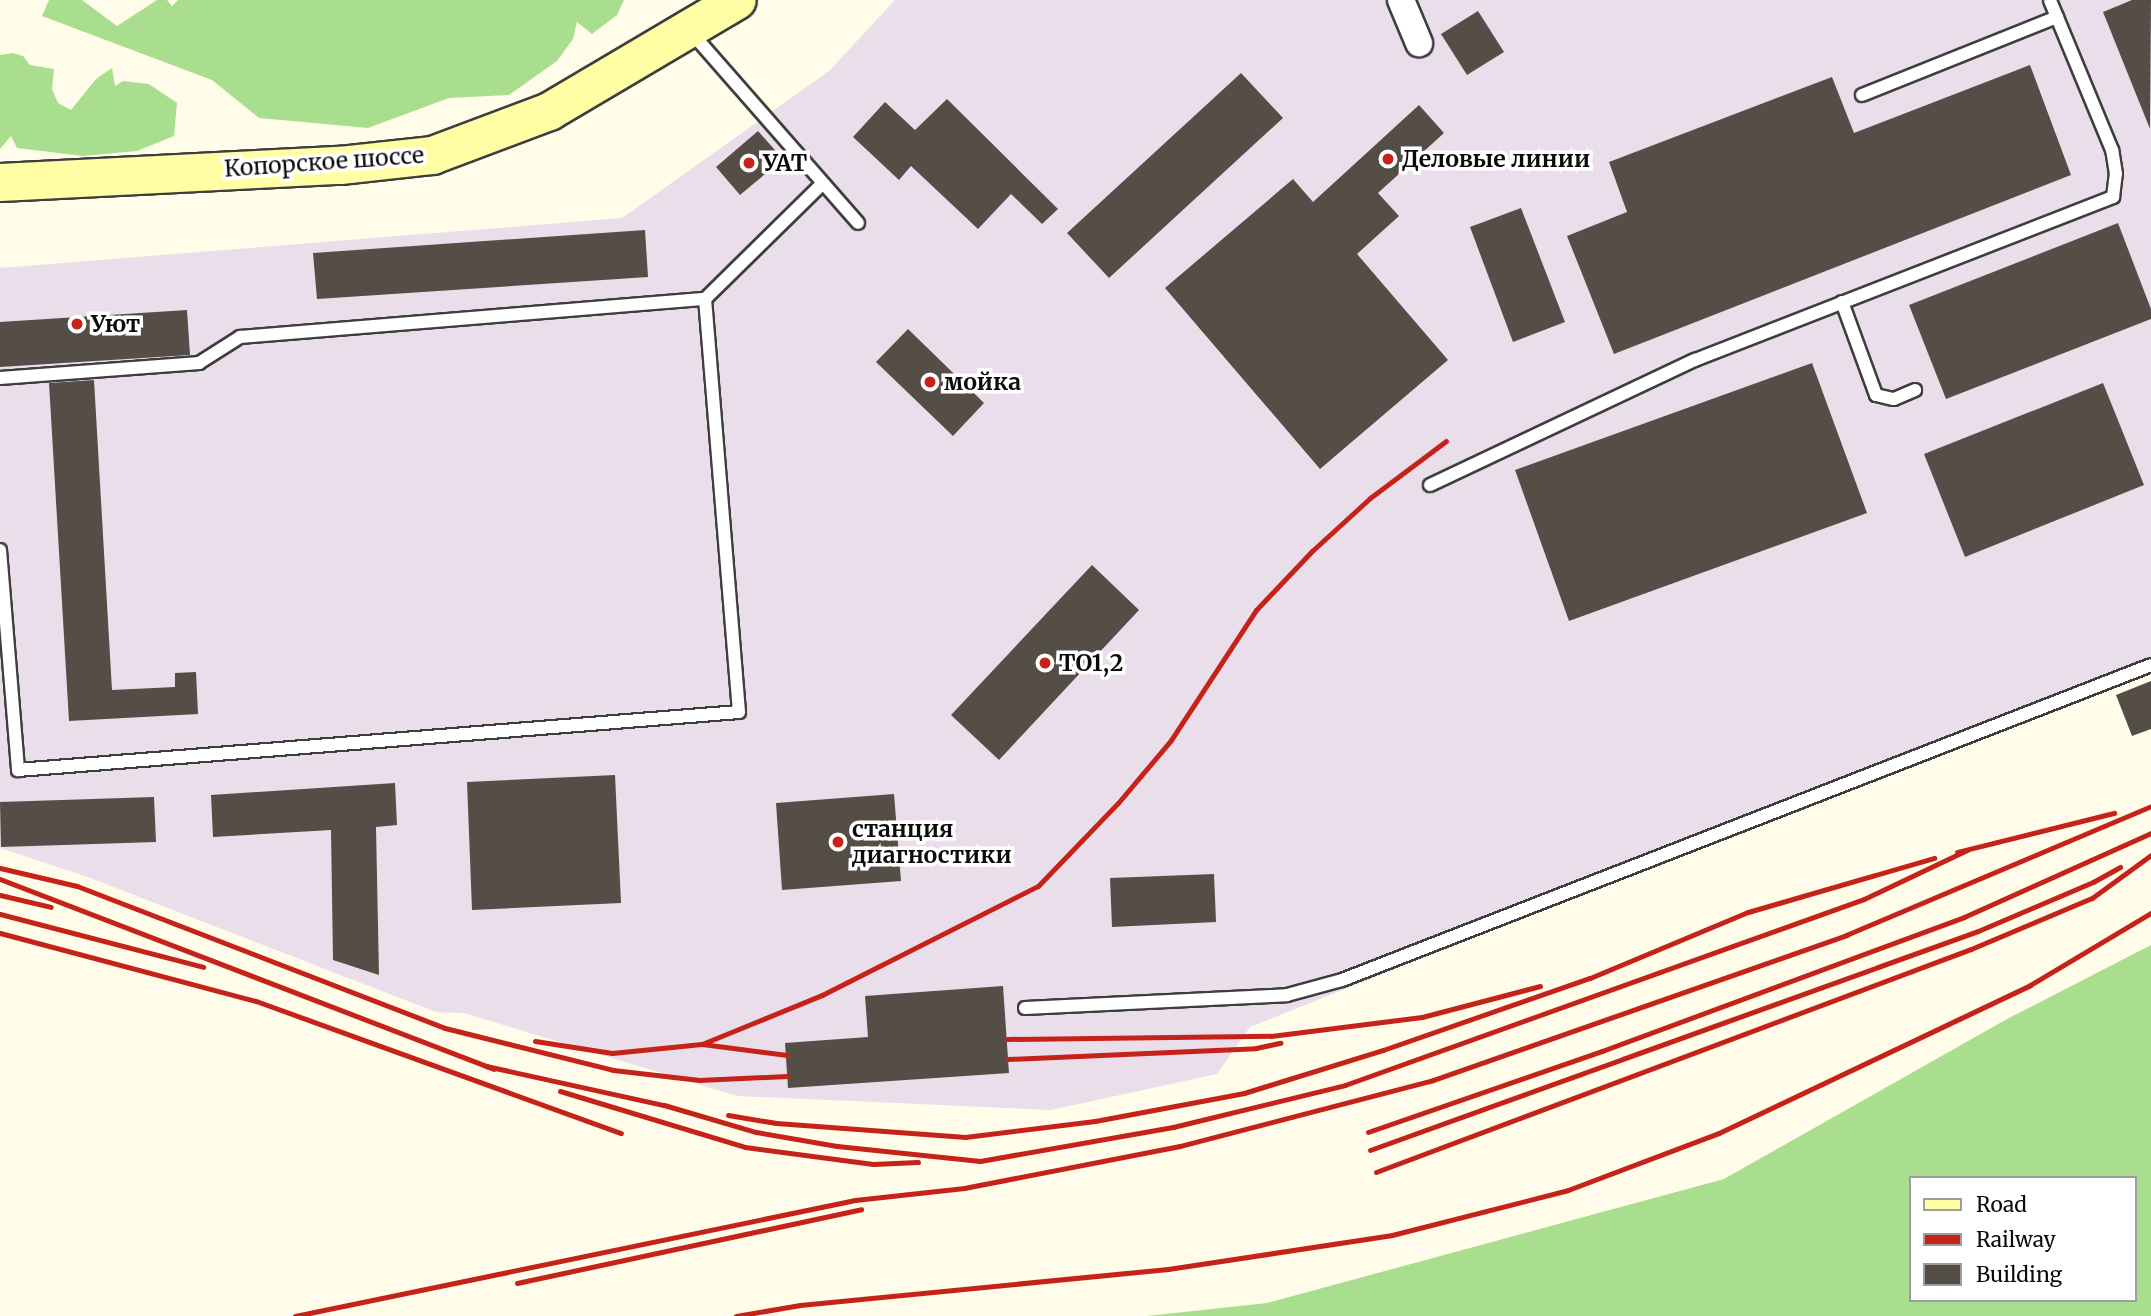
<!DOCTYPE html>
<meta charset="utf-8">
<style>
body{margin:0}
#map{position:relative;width:2151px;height:1316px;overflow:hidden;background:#fffde9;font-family:Merriweather,serif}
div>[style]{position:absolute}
.industrial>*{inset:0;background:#ebdeeb}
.forest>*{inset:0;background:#aade8f}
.building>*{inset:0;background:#554e47}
.roads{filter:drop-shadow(2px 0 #3e3e3e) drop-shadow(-2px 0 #3e3e3e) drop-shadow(0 2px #3e3e3e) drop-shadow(0 -2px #3e3e3e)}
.lane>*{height:12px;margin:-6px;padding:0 6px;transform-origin:6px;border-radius:6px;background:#fff}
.street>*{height:26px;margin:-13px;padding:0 13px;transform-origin:13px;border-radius:13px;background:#fff}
.secondary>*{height:37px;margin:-18.5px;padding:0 18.5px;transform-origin:18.5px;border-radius:18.5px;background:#fffea4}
.rail>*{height:5px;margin:-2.5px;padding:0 2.5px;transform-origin:2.5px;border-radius:2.5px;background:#c5221a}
.dots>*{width:19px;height:19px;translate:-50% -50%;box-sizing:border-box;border:4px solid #fff;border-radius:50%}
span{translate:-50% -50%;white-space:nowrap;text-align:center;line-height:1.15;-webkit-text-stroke:7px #fff;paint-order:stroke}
.poi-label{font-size:23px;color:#0b0b0b;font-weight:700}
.left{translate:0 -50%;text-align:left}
.street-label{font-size:23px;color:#0b0b0b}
.legend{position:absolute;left:1909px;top:1176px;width:228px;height:126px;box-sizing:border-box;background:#fff;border:2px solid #9d9d9d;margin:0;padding:9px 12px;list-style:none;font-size:21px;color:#0b0b0b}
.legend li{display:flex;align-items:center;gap:14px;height:35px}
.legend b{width:35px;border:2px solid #9d9d9d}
</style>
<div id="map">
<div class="industrial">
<div style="clip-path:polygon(895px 0,2151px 0,2151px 668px,1250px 1027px,1217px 1074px,1051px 1110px,737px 1096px,464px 1013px,436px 1012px,85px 876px,0 848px,0 268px,622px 218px,829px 71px)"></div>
</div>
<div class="forest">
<div style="clip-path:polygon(49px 0,82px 0,117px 26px,157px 0,167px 0,172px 6px,178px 0,624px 0,617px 15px,592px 34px,577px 22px,573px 39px,557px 61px,509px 95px,449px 98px,368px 128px,259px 118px,212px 80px,42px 16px)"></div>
<div style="clip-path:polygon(13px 53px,23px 56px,30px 65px,54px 69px,52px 89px,58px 103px,71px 110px,96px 79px,112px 68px,115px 86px,123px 81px,149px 84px,177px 103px,174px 136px,137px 151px,83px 156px,17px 148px,11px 136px,0 149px,0 55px)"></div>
<div style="clip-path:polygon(evenodd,2151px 945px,2151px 1316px,1147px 1316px,1267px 1303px,1724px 1179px,2007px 1019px,2151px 945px,1911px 1178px,2135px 1178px,2135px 1300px,1911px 1300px,1911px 1178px)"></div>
</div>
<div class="building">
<div style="clip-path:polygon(2132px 0,2151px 0,2150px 129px,2103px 12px)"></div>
<div style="clip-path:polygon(1478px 11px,1504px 52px,1467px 75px,1441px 34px)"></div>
<div style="clip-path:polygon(2030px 65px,2071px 175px,1614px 354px,1567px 236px,1627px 212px,1609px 162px,1832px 77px,1854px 133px)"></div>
<div style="clip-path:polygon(1241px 73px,1283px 118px,1109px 278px,1067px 233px)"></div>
<div style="clip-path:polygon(947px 99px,1058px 209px,1042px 224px,1011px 194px,978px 229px,911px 166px,899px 180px,853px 137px,885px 102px,915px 130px)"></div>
<div style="clip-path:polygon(1419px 105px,1444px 133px,1378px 193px,1399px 216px,1357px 254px,1448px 360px,1320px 469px,1165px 288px,1293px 179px,1313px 202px)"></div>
<div style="clip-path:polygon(758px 131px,783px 159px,740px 195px,716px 167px)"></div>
<div style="clip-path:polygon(1521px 208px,1565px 322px,1513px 342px,1470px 227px)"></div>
<div style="clip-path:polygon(2118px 223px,2151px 309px,2151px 319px,1946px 399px,1909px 305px)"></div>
<div style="clip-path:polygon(645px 230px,648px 277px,317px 299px,313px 253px)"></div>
<div style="clip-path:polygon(187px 310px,190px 355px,0 367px,0 322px)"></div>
<div style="clip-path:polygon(908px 329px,984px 403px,953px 436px,876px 362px)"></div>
<div style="clip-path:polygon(1812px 363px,1867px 513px,1569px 621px,1515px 470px)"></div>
<div style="clip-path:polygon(94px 380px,112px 690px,175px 687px,175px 673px,196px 672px,198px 714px,69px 721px,49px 383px)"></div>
<div style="clip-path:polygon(2103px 383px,2144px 485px,1965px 557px,1924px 454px)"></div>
<div style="clip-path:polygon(1092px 565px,1139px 610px,999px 760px,951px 715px)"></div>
<div style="clip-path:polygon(2151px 681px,2151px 729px,2132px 736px,2116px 695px)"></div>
<div style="clip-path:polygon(615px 775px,621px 903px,472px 910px,467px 782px)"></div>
<div style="clip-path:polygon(395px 783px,397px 825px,376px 827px,379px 975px,333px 960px,331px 830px,213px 837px,211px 795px)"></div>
<div style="clip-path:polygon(894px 794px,901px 881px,782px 890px,776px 803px)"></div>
<div style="clip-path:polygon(154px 797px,156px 842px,1px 847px,0 802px)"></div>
<div style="clip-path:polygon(1214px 874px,1216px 922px,1112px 927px,1110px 878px)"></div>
<div style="clip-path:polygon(1003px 986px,1009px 1073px,788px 1088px,785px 1043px,868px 1037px,865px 996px)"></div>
</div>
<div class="roads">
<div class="lane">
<div style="left:690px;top:31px;width:255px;rotate:48.8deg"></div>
<div style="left:1862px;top:95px;width:210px;rotate:-21.8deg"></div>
<div style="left:1842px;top:302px;width:99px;rotate:69.9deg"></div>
<div style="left:1876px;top:395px;width:18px;rotate:13deg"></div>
<div style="left:1894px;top:399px;width:23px;rotate:-23deg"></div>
<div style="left:0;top:378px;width:200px;rotate:-4.3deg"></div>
<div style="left:199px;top:363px;width:49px;rotate:-32.4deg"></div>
<div style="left:240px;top:337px;width:467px;rotate:-4.7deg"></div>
<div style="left:705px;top:299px;width:165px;rotate:-44.5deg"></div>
<div style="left:1430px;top:485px;width:293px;rotate:-25.3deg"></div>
<div style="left:1695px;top:360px;width:449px;rotate:-21.3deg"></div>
<div style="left:2113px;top:197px;width:23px;rotate:-83deg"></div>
<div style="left:2116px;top:174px;width:24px;rotate:-99deg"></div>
<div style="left:2112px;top:150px;width:162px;rotate:-112.5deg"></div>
<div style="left:0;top:550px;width:221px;rotate:85.3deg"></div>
<div style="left:18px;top:770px;width:723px;rotate:-4.6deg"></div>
<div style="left:739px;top:712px;width:414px;rotate:-94.7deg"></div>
<div style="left:1025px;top:1008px;width:262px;rotate:-2.8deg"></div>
<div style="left:1287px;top:995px;width:57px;rotate:-15.3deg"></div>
<div style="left:1342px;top:980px;width:868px;rotate:-21.27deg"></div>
</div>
<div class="street">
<div style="left:1401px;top:0;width:47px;rotate:67.3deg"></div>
</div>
<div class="secondary">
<div style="left:0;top:182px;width:340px;rotate:-2.9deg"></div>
<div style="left:340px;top:165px;width:93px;rotate:-6.2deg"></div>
<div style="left:432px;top:155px;width:125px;rotate:-20.6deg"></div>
<div style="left:549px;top:111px;width:218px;rotate:-30.6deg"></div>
</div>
</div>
<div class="rail">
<div style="left:1957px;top:852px;width:162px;rotate:-14deg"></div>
<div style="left:0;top:868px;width:79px;rotate:13.2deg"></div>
<div style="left:77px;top:886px;width:394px;rotate:21.1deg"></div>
<div style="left:445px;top:1028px;width:173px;rotate:14deg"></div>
<div style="left:613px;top:1070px;width:87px;rotate:6.6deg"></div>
<div style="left:699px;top:1080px;width:88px;rotate:-2.6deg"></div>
<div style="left:0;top:879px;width:529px;rotate:21.04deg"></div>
<div style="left:0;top:895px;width:52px;rotate:13.2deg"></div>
<div style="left:0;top:914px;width:210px;rotate:14.6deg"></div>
<div style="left:0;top:933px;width:265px;rotate:14.9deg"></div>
<div style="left:256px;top:1001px;width:388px;rotate:19.9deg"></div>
<div style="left:1007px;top:1039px;width:264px;rotate:-0.7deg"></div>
<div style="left:1271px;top:1036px;width:152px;rotate:-7.2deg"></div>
<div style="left:1422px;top:1017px;width:122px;rotate:-14.7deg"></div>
<div style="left:535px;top:1041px;width:78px;rotate:8.9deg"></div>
<div style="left:612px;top:1053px;width:90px;rotate:-5.7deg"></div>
<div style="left:702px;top:1044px;width:86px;rotate:7.4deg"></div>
<div style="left:702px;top:1044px;width:130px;rotate:-22.2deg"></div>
<div style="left:822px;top:995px;width:242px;rotate:-26.8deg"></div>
<div style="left:1038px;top:886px;width:115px;rotate:-46.1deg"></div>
<div style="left:1118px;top:803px;width:82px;rotate:-49.9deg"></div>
<div style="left:1171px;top:740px;width:155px;rotate:-56.8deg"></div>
<div style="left:1256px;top:610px;width:81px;rotate:-46.5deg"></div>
<div style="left:1312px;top:551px;width:79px;rotate:-42.4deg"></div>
<div style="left:1370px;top:498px;width:95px;rotate:-36.9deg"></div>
<div style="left:1008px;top:1059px;width:248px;rotate:-2.5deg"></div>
<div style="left:1256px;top:1048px;width:25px;rotate:-12deg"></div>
<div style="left:486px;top:1066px;width:182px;rotate:12.4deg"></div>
<div style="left:664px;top:1105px;width:96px;rotate:16.4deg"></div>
<div style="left:756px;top:1132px;width:82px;rotate:9.8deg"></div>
<div style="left:837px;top:1146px;width:144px;rotate:6deg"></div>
<div style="left:980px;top:1161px;width:196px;rotate:-10deg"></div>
<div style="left:1173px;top:1127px;width:177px;rotate:-13.7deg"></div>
<div style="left:1345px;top:1085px;width:551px;rotate:-19.72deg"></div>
<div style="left:1864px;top:899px;width:114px;rotate:-25.4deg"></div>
<div style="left:560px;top:1091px;width:193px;rotate:16.8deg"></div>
<div style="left:745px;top:1147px;width:129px;rotate:7.6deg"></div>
<div style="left:873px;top:1164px;width:45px;rotate:-2.5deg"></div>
<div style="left:728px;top:1115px;width:49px;rotate:9.5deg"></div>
<div style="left:776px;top:1123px;width:190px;rotate:4.2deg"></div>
<div style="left:965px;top:1137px;width:131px;rotate:-7deg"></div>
<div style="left:1095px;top:1121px;width:152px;rotate:-10.6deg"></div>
<div style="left:1244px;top:1093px;width:145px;rotate:-17.2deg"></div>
<div style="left:1383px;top:1050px;width:219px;rotate:-19.2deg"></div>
<div style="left:1590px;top:978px;width:171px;rotate:-22.7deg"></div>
<div style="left:1748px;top:912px;width:194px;rotate:-16.2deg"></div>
<div style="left:1368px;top:1132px;width:248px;rotate:-19.1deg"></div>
<div style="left:1602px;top:1051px;width:386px;rotate:-20.3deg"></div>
<div style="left:1964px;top:917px;width:205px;rotate:-24.2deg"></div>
<div style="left:1370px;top:1150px;width:646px;rotate:-19.81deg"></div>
<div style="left:1978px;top:931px;width:125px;rotate:-23.1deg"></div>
<div style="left:2093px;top:882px;width:31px;rotate:-29deg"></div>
<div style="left:1376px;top:1172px;width:635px;rotate:-20.55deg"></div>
<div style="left:1971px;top:949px;width:131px;rotate:-22.9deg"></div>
<div style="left:2092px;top:898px;width:73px;rotate:-36.1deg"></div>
<div style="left:517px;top:1283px;width:352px;rotate:-12.1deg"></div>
<div style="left:295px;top:1316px;width:572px;rotate:-11.7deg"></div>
<div style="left:855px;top:1200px;width:110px;rotate:-6.3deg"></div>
<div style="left:964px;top:1188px;width:220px;rotate:-11deg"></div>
<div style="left:1180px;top:1146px;width:261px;rotate:-14.6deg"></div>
<div style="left:1433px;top:1080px;width:438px;rotate:-19.3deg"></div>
<div style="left:1846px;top:935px;width:331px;rotate:-22.9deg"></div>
<div style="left:736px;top:1316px;width:65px;rotate:-9.8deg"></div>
<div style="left:800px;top:1305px;width:370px;rotate:-5.6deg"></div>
<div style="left:1168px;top:1269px;width:227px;rotate:-8.6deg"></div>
<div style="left:1392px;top:1235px;width:182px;rotate:-14.3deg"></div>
<div style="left:1568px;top:1190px;width:161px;rotate:-20.7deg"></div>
<div style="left:1719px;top:1133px;width:344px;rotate:-25.4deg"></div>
<div style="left:2030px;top:985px;width:141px;rotate:-30.8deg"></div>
</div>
<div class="dots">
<div style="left:1388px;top:159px;background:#c5221a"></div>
<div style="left:749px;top:163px;background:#c5221a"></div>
<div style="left:77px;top:324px;background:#c5221a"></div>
<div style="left:930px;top:382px;background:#c5221a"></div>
<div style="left:1045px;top:663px;background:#c5221a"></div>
<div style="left:838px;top:842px;background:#c5221a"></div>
</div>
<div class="poi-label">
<span class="left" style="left:1402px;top:159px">Деловые линии</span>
<span class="left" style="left:763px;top:163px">УАТ</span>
<span class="left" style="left:91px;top:324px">Уют</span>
<span class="left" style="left:944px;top:382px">мойка</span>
<span class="left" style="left:1059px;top:663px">ТО1,2</span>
<span class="left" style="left:852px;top:842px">станция<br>диагностики</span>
</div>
<div class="street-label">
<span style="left:324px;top:162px;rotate:-4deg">Копорское шоссе</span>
</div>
<ul class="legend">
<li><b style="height:9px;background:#fffea4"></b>Road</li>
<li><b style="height:9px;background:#c5221a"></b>Railway</li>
<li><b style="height:19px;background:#554e47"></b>Building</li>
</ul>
</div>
